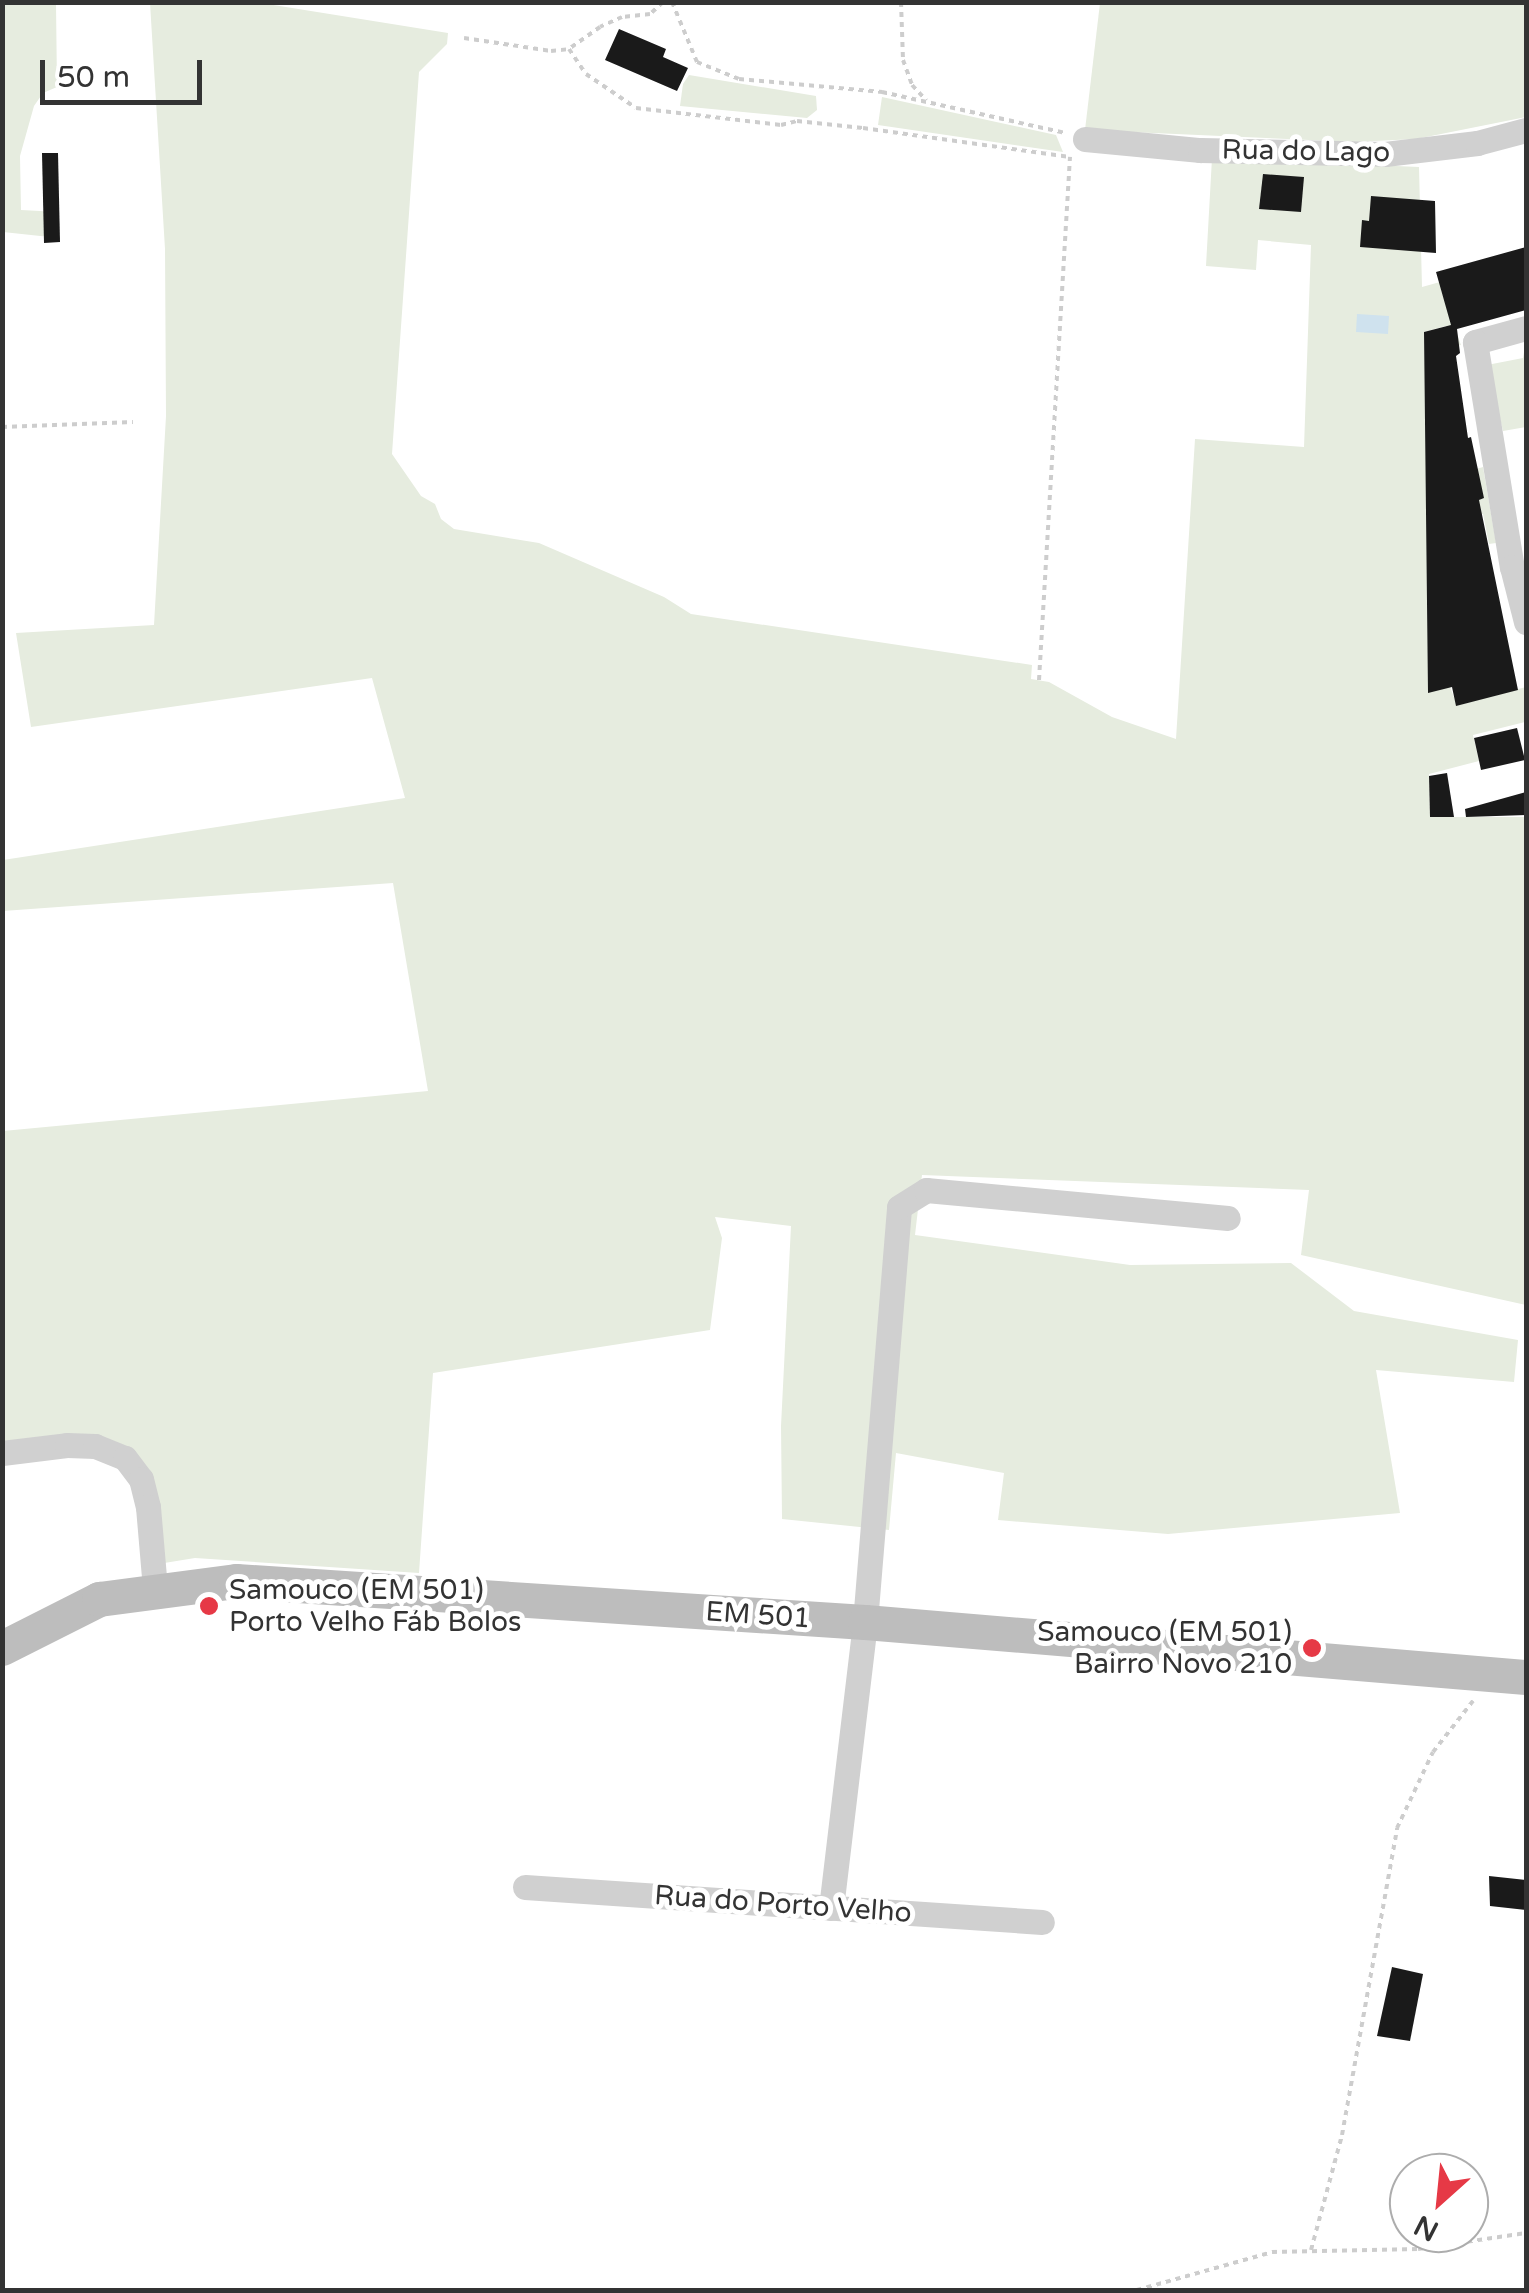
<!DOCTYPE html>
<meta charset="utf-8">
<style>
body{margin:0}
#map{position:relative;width:1529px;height:2293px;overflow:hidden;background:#fff;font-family:"Varela Round",sans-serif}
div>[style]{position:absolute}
.green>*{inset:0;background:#e6ecdf}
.water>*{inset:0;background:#cfe2ee}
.building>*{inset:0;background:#1a1a1a}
.path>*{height:4px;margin-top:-2px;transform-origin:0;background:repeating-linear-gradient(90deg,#cdcdcd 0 5px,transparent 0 10px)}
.street>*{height:25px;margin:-12.5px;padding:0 12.5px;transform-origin:12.5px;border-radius:12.5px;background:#d0d0d0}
.secondary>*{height:35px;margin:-17.5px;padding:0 17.5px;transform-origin:17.5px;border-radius:17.5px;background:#bdbdbd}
.dots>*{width:28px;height:28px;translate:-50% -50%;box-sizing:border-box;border:5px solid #fff;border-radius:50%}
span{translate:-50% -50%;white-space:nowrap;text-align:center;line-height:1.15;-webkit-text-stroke:10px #fff;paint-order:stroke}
.street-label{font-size:28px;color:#333}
.poi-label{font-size:28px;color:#333}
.left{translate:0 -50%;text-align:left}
.right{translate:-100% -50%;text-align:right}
.frame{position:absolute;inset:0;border:5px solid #333;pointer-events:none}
.north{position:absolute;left:1389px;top:2153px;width:100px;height:100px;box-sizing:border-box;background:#fff;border:2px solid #adadad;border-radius:50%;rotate:207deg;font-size:28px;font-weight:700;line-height:40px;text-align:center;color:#333}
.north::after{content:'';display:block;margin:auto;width:35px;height:45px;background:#e63946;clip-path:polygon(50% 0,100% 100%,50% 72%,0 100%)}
.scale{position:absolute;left:40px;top:60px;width:162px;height:45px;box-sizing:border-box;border:5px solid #333;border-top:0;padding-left:12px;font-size:30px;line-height:35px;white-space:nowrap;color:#333;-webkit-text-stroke:8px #fff;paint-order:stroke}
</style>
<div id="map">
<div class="green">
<div style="clip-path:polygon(3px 3px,56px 3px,57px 87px,43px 93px,34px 106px,20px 156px,21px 210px,59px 212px,59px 238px,3px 232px)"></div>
<div style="clip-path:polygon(150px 3px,261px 3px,448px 33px,447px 44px,419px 72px,392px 454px,421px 496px,435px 504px,441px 519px,454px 529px,539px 543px,664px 597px,691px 614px,1032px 665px,1031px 679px,1049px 682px,1112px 717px,1176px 739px,1195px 439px,1304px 447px,1311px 245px,1258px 240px,1256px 270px,1206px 266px,1212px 158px,1419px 167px,1422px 287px,1465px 275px,1477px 280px,1441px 290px,1461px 345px,1451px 347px,1446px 326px,1424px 332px,1425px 364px,1454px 507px,1484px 498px,1476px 469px,1483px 467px,1496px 543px,1489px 544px,1483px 514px,1440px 526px,1428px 627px,1428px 692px,1450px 687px,1457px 705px,1526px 687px,1525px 722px,1473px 735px,1479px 761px,1429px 774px,1430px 817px,1526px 817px,1526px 1305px,1301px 1255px,1309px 1190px,922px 1175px,915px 1235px,1130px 1265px,1291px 1263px,1354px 1311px,1518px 1340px,1514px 1382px,1376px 1370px,1400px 1513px,1168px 1534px,998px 1520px,1004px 1473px,896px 1453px,889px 1530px,782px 1519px,781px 1426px,791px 1226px,715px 1217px,722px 1238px,710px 1330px,433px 1373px,419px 1573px,195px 1558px,152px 1565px,125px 1458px,3px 1453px,3px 1131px,428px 1091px,393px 883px,3px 911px,3px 860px,405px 798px,372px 678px,31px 727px,16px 633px,154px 625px,166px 416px,165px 249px)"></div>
<div style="clip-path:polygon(1100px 3px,1526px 3px,1526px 117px,1416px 139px,1354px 142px,1085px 130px)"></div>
<div style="clip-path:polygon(689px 75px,816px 96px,817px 110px,807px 118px,680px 106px,683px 84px)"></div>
<div style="clip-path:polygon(882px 97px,1056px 135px,1063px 152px,878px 125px)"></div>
<div style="clip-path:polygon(1526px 340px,1526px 427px,1503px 431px,1487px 365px,1523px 358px)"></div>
</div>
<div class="water">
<div style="clip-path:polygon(1357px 314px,1389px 316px,1388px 334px,1356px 332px)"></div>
</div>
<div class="building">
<div style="clip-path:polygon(619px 29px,666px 49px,663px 57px,688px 68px,677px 91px,605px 60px)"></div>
<div style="clip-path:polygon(42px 153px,58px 153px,60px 242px,44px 243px)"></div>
<div style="clip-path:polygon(1263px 174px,1304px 177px,1301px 212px,1259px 209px)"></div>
<div style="clip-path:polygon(1371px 196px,1435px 201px,1436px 253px,1360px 247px,1362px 220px,1369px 221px)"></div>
<div style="clip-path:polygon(1526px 247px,1526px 310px,1457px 329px,1460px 353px,1456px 356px,1468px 438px,1471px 437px,1484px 498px,1479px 500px,1518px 690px,1456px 706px,1452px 687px,1428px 693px,1424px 332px,1451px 325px,1436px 272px)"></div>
<div style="clip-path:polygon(1517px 728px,1525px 760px,1481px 770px,1474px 738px)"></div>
<div style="clip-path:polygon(1447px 773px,1454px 817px,1430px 817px,1429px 776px)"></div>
<div style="clip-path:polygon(1526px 792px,1526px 815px,1466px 817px,1465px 809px)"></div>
<div style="clip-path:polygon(1489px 1876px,1526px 1880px,1526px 1910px,1490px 1906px)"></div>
<div style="clip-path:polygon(1392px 1967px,1423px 1974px,1410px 2041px,1377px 2036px)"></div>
</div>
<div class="path">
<div style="left:663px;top:2px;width:18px;rotate:137deg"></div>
<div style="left:650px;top:14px;width:28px;rotate:174deg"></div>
<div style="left:622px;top:17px;width:24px;rotate:156deg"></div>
<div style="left:600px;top:27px;width:38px;rotate:145deg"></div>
<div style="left:569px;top:49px;width:30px;rotate:56deg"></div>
<div style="left:586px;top:74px;width:60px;rotate:34.2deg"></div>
<div style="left:636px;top:108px;width:146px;rotate:6.7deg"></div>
<div style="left:781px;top:125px;width:16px;rotate:-14deg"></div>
<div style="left:797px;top:121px;width:66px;rotate:6.1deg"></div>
<div style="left:863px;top:128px;width:209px;rotate:8deg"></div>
<div style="left:672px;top:2px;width:65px;rotate:67.4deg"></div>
<div style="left:697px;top:62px;width:45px;rotate:22deg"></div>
<div style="left:739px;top:79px;width:144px;rotate:5.2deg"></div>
<div style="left:882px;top:92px;width:188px;rotate:12.6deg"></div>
<div style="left:901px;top:2px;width:58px;rotate:88deg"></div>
<div style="left:903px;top:60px;width:27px;rotate:70deg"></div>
<div style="left:912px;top:85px;width:21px;rotate:47deg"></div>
<div style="left:464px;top:38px;width:88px;rotate:8.5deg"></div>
<div style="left:551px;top:51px;width:18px;rotate:-6deg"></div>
<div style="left:2px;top:427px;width:131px;rotate:-2.2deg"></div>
<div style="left:1039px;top:680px;width:524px;rotate:-86.61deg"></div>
<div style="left:1311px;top:2250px;width:119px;rotate:-74.9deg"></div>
<div style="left:1342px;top:2135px;width:312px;rotate:-79.8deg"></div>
<div style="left:1397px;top:1828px;width:84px;rotate:-64.7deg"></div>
<div style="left:1433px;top:1752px;width:65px;rotate:-51.9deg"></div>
<div style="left:1137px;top:2290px;width:140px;rotate:-15.7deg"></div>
<div style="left:1272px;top:2252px;width:146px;rotate:-1.2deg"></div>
<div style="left:1418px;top:2249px;width:109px;rotate:-8.4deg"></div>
</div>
<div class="street">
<div style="left:1085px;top:139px;width:116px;rotate:5.5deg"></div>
<div style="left:1200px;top:150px;width:185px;rotate:1.2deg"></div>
<div style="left:1385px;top:154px;width:93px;rotate:-6.8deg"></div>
<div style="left:1477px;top:143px;width:51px;rotate:-14.9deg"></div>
<div style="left:1526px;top:328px;width:53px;rotate:164.6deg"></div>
<div style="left:1475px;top:342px;width:228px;rotate:80.7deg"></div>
<div style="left:1512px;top:567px;width:57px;rotate:75.7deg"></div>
<div style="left:2px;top:1453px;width:65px;rotate:-7deg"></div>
<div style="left:67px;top:1445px;width:28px;rotate:2deg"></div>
<div style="left:95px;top:1446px;width:32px;rotate:22deg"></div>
<div style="left:125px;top:1458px;width:26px;rotate:53deg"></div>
<div style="left:141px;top:1479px;width:29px;rotate:76deg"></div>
<div style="left:148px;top:1507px;width:82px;rotate:85.1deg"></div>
<div style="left:525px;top:1887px;width:518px;rotate:3.87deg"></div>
<div style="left:831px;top:1908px;width:288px;rotate:-83.2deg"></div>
<div style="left:865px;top:1622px;width:416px;rotate:-85.3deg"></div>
<div style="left:899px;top:1207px;width:32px;rotate:-32deg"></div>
<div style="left:926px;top:1190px;width:303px;rotate:5.3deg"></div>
</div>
<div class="secondary">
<div style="left:2px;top:1648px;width:109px;rotate:-26.8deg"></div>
<div style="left:99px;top:1599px;width:138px;rotate:-7.5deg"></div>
<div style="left:236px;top:1581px;width:630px;rotate:3.73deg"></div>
<div style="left:865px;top:1622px;width:663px;rotate:4.76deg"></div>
</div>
<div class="dots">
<div style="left:209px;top:1606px;background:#e63946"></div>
<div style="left:1312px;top:1648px;background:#e63946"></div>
</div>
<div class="street-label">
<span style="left:1306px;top:151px;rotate:1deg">Rua do Lago</span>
<span style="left:758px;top:1615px;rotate:4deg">EM 501</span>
<span style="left:783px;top:1904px;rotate:4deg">Rua do Porto Velho</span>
</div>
<div class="poi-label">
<span class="left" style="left:229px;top:1606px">Samouco (EM 501)<br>Porto Velho Fáb Bolos</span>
<span class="right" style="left:1292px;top:1648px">Samouco (EM 501)<br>Bairro Novo 210</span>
</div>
<div class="frame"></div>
<div class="north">N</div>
<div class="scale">50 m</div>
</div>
